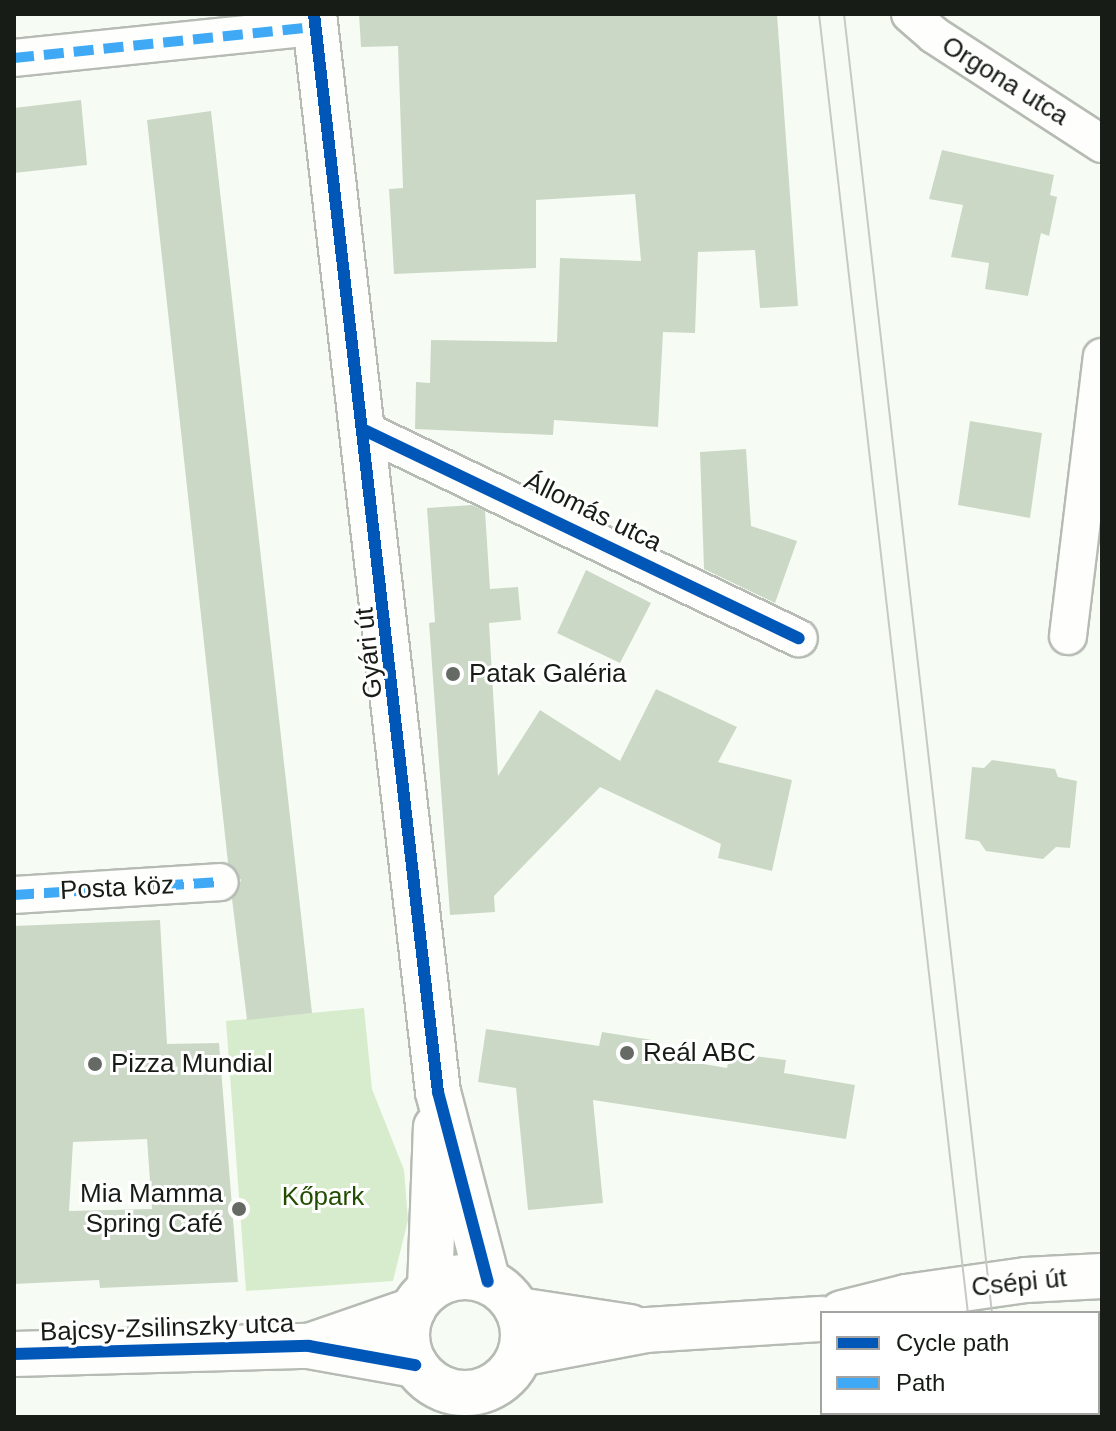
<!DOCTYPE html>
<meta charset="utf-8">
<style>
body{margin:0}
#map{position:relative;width:1116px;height:1431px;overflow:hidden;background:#f6fcf4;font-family:Arial,sans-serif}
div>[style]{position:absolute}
.green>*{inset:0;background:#d6eccc}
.building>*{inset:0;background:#ccd8c6}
.roads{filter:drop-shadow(2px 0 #b6bbb4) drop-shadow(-2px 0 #b6bbb4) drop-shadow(0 2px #b6bbb4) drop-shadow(0 -2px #b6bbb4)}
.street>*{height:36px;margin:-18px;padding:0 18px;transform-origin:18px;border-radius:18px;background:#fefffd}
.secondary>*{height:44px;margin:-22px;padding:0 22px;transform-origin:22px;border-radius:22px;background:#fefffd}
.secondary>.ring{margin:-22px;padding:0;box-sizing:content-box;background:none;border:44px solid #fefffd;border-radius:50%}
.tram>*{height:2px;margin:-1px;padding:0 1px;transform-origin:1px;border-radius:1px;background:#c7c9c6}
.quiet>*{height:10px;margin-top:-5px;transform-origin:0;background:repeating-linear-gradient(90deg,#3fa9f5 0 20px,transparent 0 30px)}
.cycleway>*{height:12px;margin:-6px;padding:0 6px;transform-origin:6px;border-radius:6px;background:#0057b8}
.dots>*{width:22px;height:22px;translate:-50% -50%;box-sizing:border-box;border:4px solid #fff;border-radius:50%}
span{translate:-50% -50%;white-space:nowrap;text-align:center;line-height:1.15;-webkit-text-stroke:6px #fff;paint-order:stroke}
.street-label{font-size:26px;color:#181c16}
.poi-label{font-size:26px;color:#181c16}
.left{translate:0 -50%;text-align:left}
.right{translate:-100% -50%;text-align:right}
.park-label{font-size:26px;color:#214d01}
.frame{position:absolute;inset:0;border:16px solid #181c16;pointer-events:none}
.legend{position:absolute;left:820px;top:1311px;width:280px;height:104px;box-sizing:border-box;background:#fff;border:2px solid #a3a4a2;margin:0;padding:10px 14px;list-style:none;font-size:24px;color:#181c16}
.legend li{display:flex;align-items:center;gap:16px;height:40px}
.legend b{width:40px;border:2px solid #a3a4a2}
</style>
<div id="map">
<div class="green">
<div style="clip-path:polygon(364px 1008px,372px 1089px,404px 1170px,408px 1220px,393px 1281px,246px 1291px,226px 1021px)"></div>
</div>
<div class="building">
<div style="clip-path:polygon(359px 14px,777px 14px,798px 306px,760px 308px,755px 250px,698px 252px,695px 333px,663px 332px,658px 427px,554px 420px,553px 435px,415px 429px,416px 382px,430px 383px,431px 340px,557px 342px,560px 258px,641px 261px,635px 194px,536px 200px,536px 268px,394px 274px,389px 189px,403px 188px,398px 46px,361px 47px)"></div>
<div style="clip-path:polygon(81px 100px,87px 165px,14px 173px,14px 108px)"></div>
<div style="clip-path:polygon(211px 111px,312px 1013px,247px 1020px,232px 899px,241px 880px,228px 863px,147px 120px)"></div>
<div style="clip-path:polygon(942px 150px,1054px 175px,1050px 195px,1057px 197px,1049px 236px,1041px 233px,1028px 296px,985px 289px,989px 263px,951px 257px,963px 205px,929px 199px)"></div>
<div style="clip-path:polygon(970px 421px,1042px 433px,1030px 518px,958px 505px)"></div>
<div style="clip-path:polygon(746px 449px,751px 526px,797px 541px,775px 603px,704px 569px,700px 452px)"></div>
<div style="clip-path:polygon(472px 505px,485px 511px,490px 589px,518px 587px,521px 620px,489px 623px,498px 776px,540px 710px,620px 761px,656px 689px,737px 727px,718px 762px,792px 780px,772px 871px,718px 858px,721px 844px,600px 787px,494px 896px,495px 912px,450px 915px,429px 623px,435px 622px,427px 508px)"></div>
<div style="clip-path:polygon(586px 570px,651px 603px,620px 663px,557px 633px)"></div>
<div style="clip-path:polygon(992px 760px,1055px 769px,1058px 777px,1077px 781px,1070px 848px,1056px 847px,1043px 859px,986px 851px,979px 841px,965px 839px,972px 767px,984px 768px)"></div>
<div style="clip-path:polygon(evenodd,160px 920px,167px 1044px,219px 1043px,238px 1282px,100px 1288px,99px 1280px,14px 1284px,14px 926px,160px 920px,147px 1139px,152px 1209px,69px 1211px,73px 1142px,147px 1139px)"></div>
<div style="clip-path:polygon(486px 1029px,599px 1046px,602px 1032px,652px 1040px,651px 1055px,727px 1068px,730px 1053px,786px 1060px,784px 1073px,855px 1085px,846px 1139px,593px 1100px,603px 1203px,528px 1210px,516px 1088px,478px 1082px)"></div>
</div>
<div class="roads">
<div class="street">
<div style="left:910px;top:14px;width:32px;rotate:41deg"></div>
<div style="left:934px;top:35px;width:200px;rotate:33deg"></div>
<div style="left:14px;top:58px;width:304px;rotate:-5.9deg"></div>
<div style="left:364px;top:430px;width:482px;rotate:25.6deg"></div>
<div style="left:1068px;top:636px;width:281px;rotate:-83.1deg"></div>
<div style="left:14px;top:895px;width:206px;rotate:-3.6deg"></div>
</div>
<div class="secondary">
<div style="left:314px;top:14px;width:1085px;rotate:83.44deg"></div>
<div style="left:438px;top:1092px;width:196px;rotate:75.3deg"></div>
<div class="ring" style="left:407px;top:1277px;width:72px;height:72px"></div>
<div style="left:430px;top:1289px;width:162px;rotate:-87.9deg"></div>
<div style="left:518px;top:1310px;width:113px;rotate:8.6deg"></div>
<div style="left:842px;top:1313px;width:66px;rotate:-14deg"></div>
<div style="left:906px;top:1297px;width:121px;rotate:-8.1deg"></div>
<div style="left:1026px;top:1280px;width:76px;rotate:-3deg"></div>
<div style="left:309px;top:1346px;width:110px;rotate:-19.1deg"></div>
<div style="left:14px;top:1354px;width:295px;rotate:-1.6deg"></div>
<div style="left:309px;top:1346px;width:108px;rotate:10.2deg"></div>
<div style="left:520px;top:1354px;width:128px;rotate:-10.8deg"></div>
<div style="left:646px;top:1330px;width:176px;rotate:-3.6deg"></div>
</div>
</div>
<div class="tram">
<div style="left:819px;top:14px;width:1308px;rotate:83.46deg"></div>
<div style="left:844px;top:14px;width:1307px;rotate:83.5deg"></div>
<div style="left:979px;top:1413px;width:4px;rotate:76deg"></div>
<div style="left:1003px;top:1413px;width:4px;rotate:76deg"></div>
</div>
<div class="quiet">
<div style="left:14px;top:58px;width:304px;rotate:-5.9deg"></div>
<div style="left:14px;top:895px;width:206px;rotate:-3.6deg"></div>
</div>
<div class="cycleway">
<div style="left:314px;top:14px;width:1085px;rotate:83.44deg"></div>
<div style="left:438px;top:1092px;width:196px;rotate:75.3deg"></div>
<div style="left:364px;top:430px;width:482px;rotate:25.6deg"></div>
<div style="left:14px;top:1354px;width:295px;rotate:-1.6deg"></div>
<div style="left:309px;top:1346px;width:108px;rotate:10.2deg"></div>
</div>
<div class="dots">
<div style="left:453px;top:674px;background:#666a64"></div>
<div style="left:627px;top:1053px;background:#666a64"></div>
<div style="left:95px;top:1064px;background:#666a64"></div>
<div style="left:239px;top:1209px;background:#666a64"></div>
</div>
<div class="street-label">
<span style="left:1005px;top:81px;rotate:32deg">Orgona utca</span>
<span style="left:593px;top:512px;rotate:26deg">Állomás utca</span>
<span style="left:369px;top:653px;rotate:-96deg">Gyári út</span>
<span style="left:117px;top:888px;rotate:-3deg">Posta köz</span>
<span style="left:1019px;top:1283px;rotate:-6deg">Csépi út</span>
<span style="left:167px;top:1328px;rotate:-2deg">Bajcsy-Zsilinszky utca</span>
</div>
<div class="poi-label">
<span class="left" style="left:469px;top:674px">Patak Galéria</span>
<span class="left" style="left:643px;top:1053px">Reál ABC</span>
<span class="left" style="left:111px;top:1064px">Pizza Mundial</span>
<span class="right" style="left:223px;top:1209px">Mia Mamma<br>Spring Café</span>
</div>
<div class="park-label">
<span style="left:323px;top:1197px">Kőpark</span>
</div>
<div class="frame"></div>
<ul class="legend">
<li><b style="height:10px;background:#0057b8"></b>Cycle path</li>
<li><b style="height:10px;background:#3fa9f5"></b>Path</li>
</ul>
</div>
